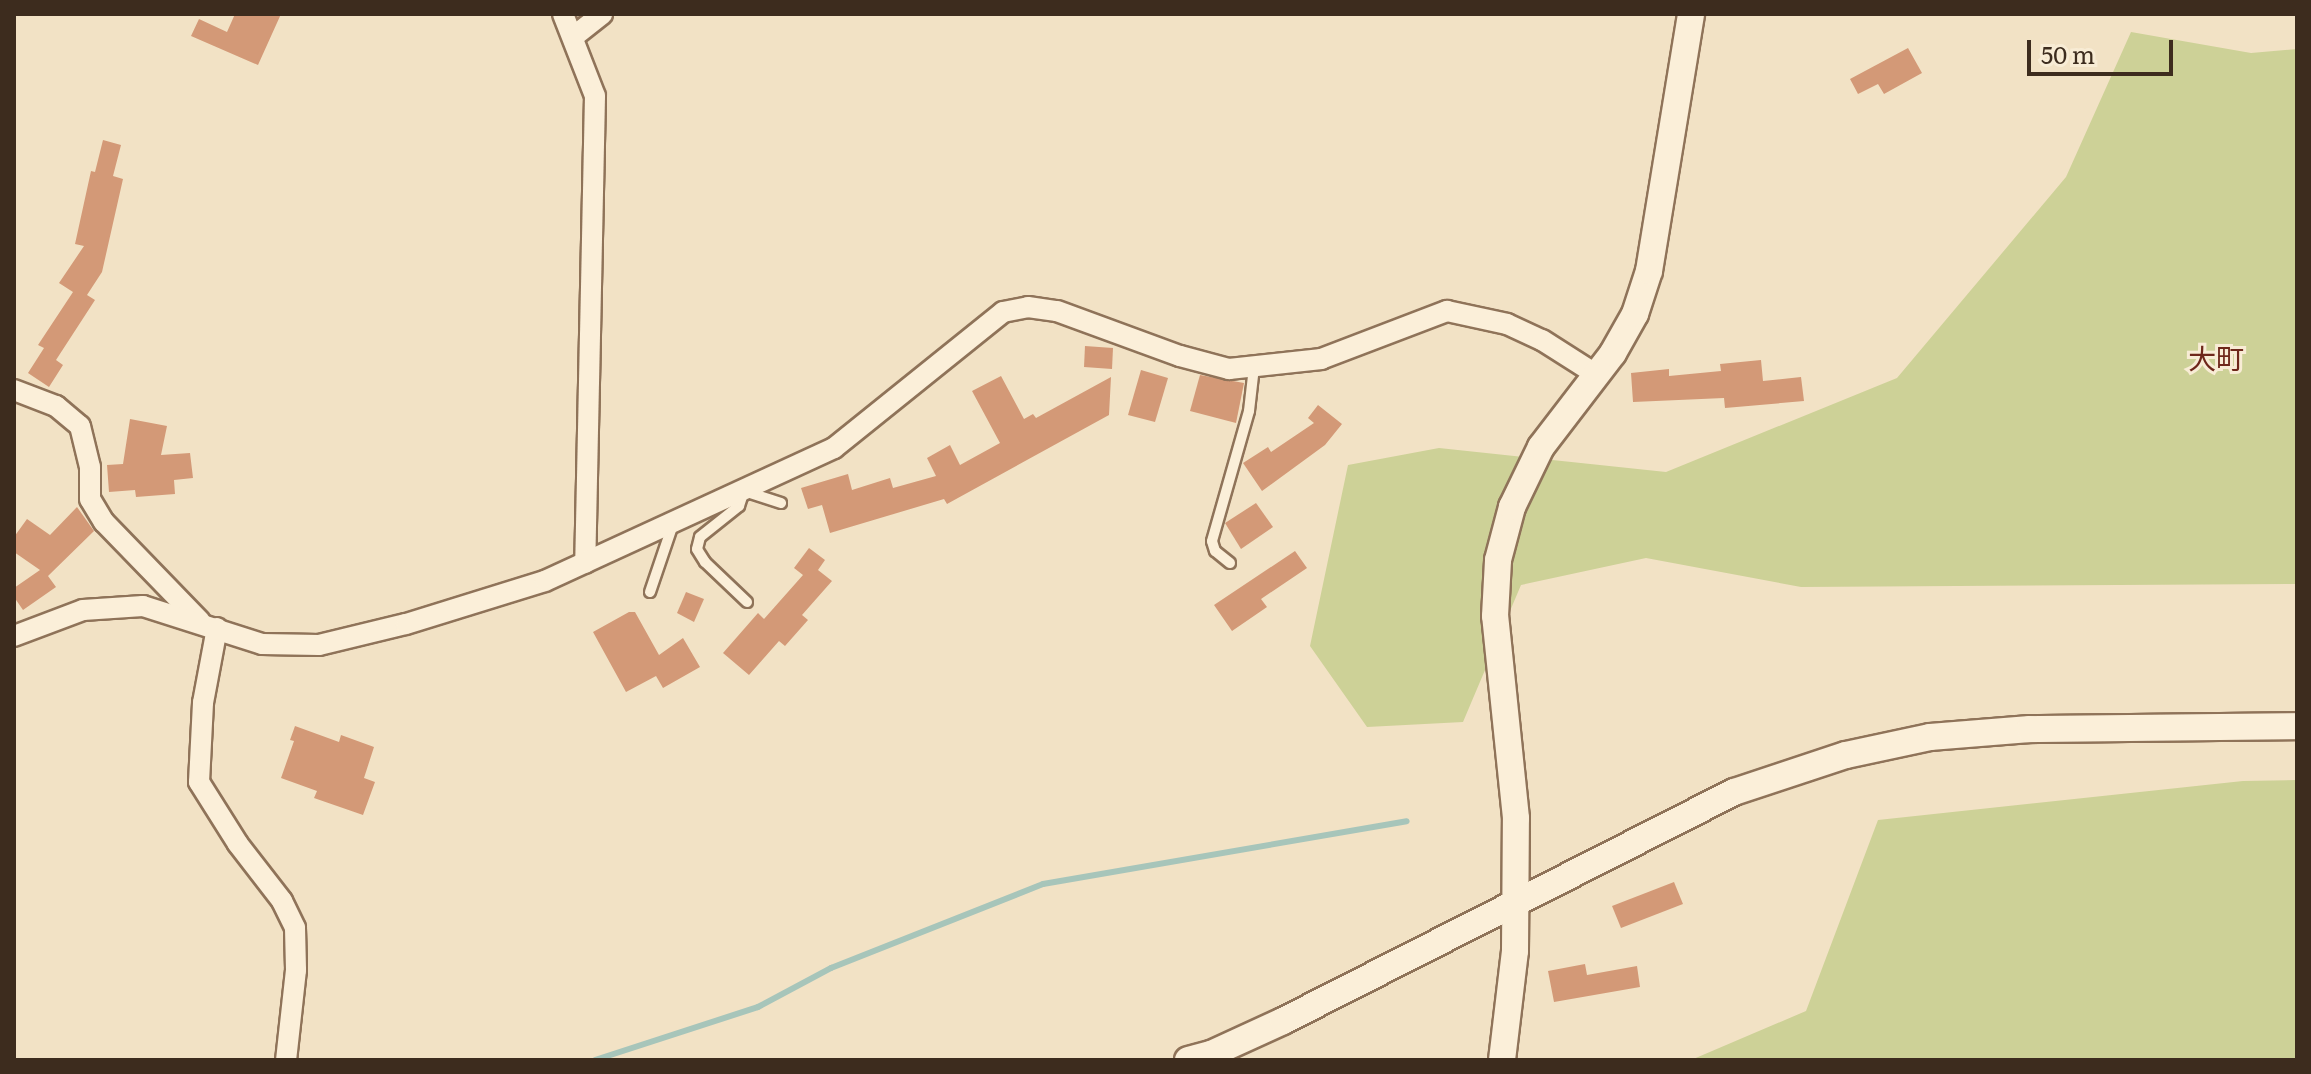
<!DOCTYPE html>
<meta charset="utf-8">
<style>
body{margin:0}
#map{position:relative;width:2311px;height:1074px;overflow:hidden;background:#f2e2c5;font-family:Literata,"Noto Sans JP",serif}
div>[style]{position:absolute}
.green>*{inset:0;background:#cdd197}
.stream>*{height:6px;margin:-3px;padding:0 3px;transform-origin:3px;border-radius:3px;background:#a7c5ba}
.building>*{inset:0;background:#d39977}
.roads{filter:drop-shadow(2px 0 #8f7359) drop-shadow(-2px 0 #8f7359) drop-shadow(0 2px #8f7359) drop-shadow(0 -2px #8f7359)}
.service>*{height:10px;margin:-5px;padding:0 5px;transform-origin:5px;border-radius:5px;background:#fbefd9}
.minor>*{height:20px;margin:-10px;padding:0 10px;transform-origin:10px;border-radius:10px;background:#fbefd9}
.tertiary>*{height:26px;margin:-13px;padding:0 13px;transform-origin:13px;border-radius:13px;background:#fbefd9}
span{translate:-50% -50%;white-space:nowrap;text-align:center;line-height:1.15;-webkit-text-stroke:6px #f8ecd5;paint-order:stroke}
.quarter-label{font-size:28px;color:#6e271a}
.frame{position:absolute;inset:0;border:16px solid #3d2c1e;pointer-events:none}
.scale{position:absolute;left:2027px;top:40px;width:146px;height:36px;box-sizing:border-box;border:4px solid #3d2c1e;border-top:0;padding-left:10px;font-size:24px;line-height:28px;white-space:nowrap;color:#3d2c1e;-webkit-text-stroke:6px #f8ecd5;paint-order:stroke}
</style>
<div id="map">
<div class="green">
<div style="clip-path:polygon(2131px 32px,2251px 53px,2297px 49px,2297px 584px,1801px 587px,1646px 558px,1521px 585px,1463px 722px,1367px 727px,1310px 646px,1348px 465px,1439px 448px,1666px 472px,1897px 378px,2066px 177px)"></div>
<div style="clip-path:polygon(2297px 780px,2297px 1060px,1691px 1060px,1806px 1011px,1878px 820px,2243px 781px)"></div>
</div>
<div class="stream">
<div style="left:595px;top:1060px;width:171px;rotate:-18deg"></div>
<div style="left:758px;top:1007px;width:83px;rotate:-28.1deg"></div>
<div style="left:831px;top:968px;width:228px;rotate:-21.6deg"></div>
<div style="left:1043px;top:884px;width:369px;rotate:-9.8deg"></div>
</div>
<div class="building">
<div style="clip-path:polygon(235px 14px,281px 14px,258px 65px,191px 36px,199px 19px,227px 32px)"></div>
<div style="clip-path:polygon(1908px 48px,1922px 73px,1884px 94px,1878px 84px,1858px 94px,1850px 79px)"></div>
<div style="clip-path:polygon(103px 140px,121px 145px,113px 176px,123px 179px,102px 272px,87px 295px,95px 300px,56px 360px,63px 365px,49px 387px,28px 373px,44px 348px,38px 345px,73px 292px,59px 283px,84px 246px,75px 244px,91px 171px,95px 172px)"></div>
<div style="clip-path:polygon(1085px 346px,1113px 348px,1112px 369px,1084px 367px)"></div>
<div style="clip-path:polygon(1761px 360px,1763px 381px,1801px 377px,1804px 401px,1725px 408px,1724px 398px,1633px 402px,1631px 373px,1669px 369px,1669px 376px,1721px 371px,1720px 364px)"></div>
<div style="clip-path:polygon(1141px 370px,1168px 378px,1155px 422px,1128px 415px)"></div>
<div style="clip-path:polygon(1200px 375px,1244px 383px,1236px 423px,1190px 411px)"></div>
<div style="clip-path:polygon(1001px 376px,1024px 419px,1033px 414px,1036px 418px,1111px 377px,1109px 415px,947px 504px,944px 499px,830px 533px,822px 505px,808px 509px,801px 488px,848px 474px,852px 490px,890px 478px,893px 488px,936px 476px,927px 458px,950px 445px,960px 465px,1000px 443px,972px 391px)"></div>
<div style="clip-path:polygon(1318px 405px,1342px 424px,1325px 445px,1262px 491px,1243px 463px,1268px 447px,1271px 452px,1314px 423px,1308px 418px)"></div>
<div style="clip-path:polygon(130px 419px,167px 426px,161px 455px,190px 453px,193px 478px,174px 480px,175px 494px,136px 497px,135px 490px,109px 492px,107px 465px,123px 464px)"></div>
<div style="clip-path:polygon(1256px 503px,1273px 527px,1241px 549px,1225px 523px)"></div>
<div style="clip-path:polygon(77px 507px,94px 531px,48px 576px,56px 587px,23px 610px,14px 597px,14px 588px,40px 570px,14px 552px,14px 537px,27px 519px,50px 535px)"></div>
<div style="clip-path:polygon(809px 548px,825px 560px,818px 570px,832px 581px,802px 615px,808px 620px,785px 646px,779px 641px,749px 675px,723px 653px,758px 613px,764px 619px,803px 575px,794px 568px)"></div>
<div style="clip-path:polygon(1295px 551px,1307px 568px,1261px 599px,1267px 607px,1232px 631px,1214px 605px)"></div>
<div style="clip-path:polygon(686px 592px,704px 599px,694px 622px,677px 613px)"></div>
<div style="clip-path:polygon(629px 612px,635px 612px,659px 655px,683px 638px,700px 667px,663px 688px,656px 676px,626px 692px,593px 632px)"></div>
<div style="clip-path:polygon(295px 726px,339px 742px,341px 735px,374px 747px,364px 778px,375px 782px,363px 815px,314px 798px,317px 791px,281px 778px,294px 741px,290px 740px)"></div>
<div style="clip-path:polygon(1674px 882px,1683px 904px,1621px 928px,1612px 906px)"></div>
<div style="clip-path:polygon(1585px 964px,1587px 975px,1637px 966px,1640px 987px,1554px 1002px,1548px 971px)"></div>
</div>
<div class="roads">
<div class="service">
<div style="left:1230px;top:563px;width:19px;rotate:-141deg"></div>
<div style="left:1215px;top:551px;width:10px;rotate:-107deg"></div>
<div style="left:1212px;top:541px;width:135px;rotate:-74.1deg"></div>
<div style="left:1249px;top:411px;width:44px;rotate:-83.5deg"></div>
<div style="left:650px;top:592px;width:72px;rotate:-71.3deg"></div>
<div style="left:747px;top:602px;width:58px;rotate:-136.4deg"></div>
<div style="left:705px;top:562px;width:15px;rotate:-122deg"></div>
<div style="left:697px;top:549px;width:12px;rotate:-76deg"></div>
<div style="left:700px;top:537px;width:50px;rotate:-38.5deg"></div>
<div style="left:739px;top:506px;width:16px;rotate:-72deg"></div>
<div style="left:744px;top:491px;width:39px;rotate:18deg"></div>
</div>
<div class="minor">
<div style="left:563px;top:14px;width:88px;rotate:68.7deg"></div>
<div style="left:595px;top:96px;width:467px;rotate:91.2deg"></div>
<div style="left:573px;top:37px;width:37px;rotate:-38deg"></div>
<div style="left:14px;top:390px;width:45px;rotate:20.9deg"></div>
<div style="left:56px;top:406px;width:31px;rotate:40deg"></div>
<div style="left:80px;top:426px;width:42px;rotate:76.3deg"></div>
<div style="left:90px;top:467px;width:32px;rotate:90deg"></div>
<div style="left:90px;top:499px;width:27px;rotate:59deg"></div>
<div style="left:104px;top:522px;width:138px;rotate:45.9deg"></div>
<div style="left:217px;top:628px;width:76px;rotate:100.6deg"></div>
<div style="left:203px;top:703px;width:79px;rotate:92.9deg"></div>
<div style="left:199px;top:782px;width:73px;rotate:57.8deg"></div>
<div style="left:238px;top:844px;width:72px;rotate:52.3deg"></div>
<div style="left:282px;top:901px;width:30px;rotate:64deg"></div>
<div style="left:295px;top:928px;width:42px;rotate:88.6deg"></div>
<div style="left:296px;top:970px;width:91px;rotate:96.3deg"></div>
<div style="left:14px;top:636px;width:74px;rotate:-20.6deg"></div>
<div style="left:83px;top:610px;width:60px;rotate:-3.8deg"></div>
<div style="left:143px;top:606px;width:125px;rotate:17.7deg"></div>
<div style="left:262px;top:644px;width:57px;rotate:1deg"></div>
<div style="left:319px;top:645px;width:89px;rotate:-13.6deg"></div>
<div style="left:406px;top:624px;width:145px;rotate:-17.2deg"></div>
<div style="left:545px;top:581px;width:318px;rotate:-24.7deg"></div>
<div style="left:834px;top:448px;width:217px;rotate:-38.8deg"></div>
<div style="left:1003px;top:312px;width:25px;rotate:-11deg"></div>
<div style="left:1028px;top:307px;width:29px;rotate:8deg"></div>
<div style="left:1057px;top:311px;width:131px;rotate:20.1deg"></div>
<div style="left:1180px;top:356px;width:51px;rotate:14.9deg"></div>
<div style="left:1229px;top:369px;width:93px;rotate:-6.2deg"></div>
<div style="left:1321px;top:359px;width:135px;rotate:-20.9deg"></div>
<div style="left:1447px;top:311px;width:61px;rotate:12.2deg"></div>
<div style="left:1507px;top:324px;width:38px;rotate:25deg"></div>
<div style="left:1542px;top:340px;width:65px;rotate:32.5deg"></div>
</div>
<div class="tertiary">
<div style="left:1188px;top:1060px;width:24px;rotate:-15deg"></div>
<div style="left:1211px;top:1054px;width:79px;rotate:-24.6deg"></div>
<div style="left:1283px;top:1021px;width:506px;rotate:-26.92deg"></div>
<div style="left:1734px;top:792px;width:118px;rotate:-18.3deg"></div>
<div style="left:1846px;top:755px;width:86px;rotate:-12.1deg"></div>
<div style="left:1930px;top:737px;width:100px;rotate:-4.6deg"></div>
<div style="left:2030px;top:729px;width:267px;rotate:-0.6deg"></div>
<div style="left:1502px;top:1060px;width:110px;rotate:-83.2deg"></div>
<div style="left:1515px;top:951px;width:133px;rotate:-89.6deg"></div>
<div style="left:1516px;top:818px;width:203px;rotate:-95.9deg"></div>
<div style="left:1495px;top:616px;width:56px;rotate:-86.9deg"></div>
<div style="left:1498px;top:560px;width:55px;rotate:-75.2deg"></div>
<div style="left:1512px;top:507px;width:67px;rotate:-64.2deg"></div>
<div style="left:1541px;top:447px;width:118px;rotate:-52.5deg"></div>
<div style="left:1613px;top:353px;width:45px;rotate:-60.6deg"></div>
<div style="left:1635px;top:314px;width:45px;rotate:-72deg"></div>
<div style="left:1649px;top:271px;width:260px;rotate:-80.7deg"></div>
</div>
</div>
<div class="quarter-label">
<span style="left:2216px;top:357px">大町</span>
</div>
<div class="frame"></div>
<div class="scale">50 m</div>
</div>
